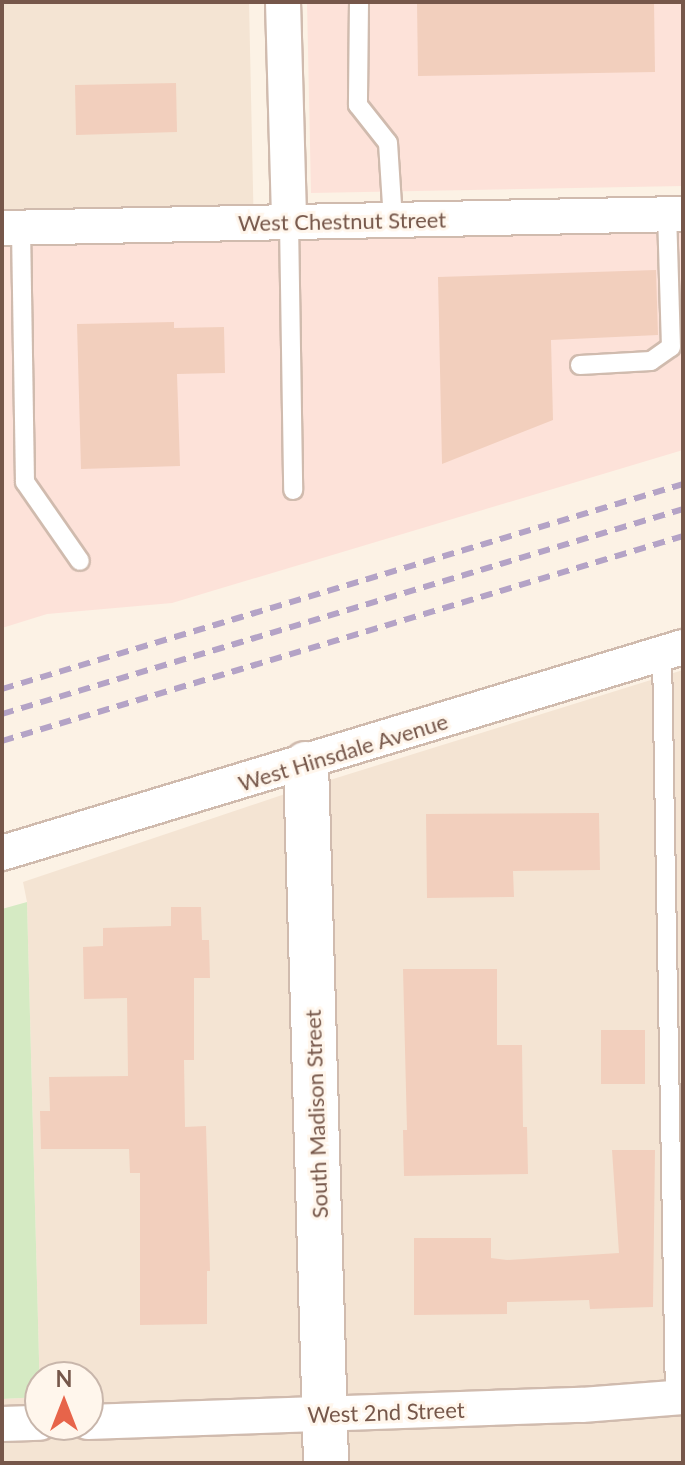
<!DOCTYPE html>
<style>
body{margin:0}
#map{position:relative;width:685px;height:1465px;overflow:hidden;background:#fcf2e5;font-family:Lato,sans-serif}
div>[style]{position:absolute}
.residential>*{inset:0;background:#f4e4d3}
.commercial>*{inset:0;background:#fde2d9}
.green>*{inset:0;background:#d5eac3}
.building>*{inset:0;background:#f2cfbd}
.roads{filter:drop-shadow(2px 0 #d0bbae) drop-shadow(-2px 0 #d0bbae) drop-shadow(0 2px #d0bbae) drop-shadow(0 -2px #d0bbae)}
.service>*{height:18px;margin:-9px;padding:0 9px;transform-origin:9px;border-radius:9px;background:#fff}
.minor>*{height:34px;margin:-17px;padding:0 17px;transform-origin:17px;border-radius:17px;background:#fff}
.tertiary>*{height:44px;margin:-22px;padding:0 22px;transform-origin:22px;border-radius:22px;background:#fff}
.rail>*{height:6px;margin-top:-3px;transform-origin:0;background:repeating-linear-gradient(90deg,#b4a3c6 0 12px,transparent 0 20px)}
span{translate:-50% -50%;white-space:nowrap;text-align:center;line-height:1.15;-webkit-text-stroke:6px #fff6ec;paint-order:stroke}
.street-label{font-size:22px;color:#76574a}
.frame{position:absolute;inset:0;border:4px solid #76574a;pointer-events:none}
.north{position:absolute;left:24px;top:1361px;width:80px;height:80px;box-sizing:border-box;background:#fff6ec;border:2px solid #c8b6ab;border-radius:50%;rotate:0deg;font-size:22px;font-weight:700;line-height:32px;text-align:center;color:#76574a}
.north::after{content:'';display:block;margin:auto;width:28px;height:36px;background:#e7644a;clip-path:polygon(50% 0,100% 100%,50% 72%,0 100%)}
</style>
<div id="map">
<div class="residential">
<div style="clip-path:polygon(2px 2px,249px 2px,254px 236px,2px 242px)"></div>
<div style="clip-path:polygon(evenodd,683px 670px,683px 1463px,2px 1463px,2px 1399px,40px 1397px,27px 902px,23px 882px,285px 794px,683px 670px,40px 1377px,88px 1377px,88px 1425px,40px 1425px,40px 1377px)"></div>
</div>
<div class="commercial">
<div style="clip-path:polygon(307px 2px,683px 2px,683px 186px,311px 193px)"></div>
<div style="clip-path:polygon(683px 229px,683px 450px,172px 603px,47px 614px,2px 628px,2px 242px)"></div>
</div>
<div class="green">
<div style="clip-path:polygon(27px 902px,40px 1397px,2px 1399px,2px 909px)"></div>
</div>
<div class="building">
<div style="clip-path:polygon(417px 2px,654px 2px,655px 72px,418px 76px)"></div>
<div style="clip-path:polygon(176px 83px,177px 132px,76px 135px,75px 85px)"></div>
<div style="clip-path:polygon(656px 270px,658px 335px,551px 340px,553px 420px,442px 464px,438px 277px)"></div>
<div style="clip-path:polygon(174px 322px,174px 328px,224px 327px,225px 373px,177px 374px,180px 466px,81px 469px,77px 324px)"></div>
<div style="clip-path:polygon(599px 813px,600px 870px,513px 871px,514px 897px,427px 898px,426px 814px)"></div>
<div style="clip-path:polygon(171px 907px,201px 907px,202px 940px,209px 940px,210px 978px,194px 978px,194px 1060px,184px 1060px,185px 1127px,206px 1126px,210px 1271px,207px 1271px,207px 1324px,140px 1325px,140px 1173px,130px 1173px,129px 1149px,41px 1149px,40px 1111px,50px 1111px,49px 1077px,128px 1076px,127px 998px,84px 999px,83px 947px,103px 946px,103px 928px,171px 926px)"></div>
<div style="clip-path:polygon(403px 969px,497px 969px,497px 1045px,522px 1045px,523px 1127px,527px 1127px,528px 1174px,404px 1176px,403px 1130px,407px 1130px)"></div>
<div style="clip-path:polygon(601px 1030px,645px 1030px,645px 1084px,601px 1084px)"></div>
<div style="clip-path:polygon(612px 1150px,655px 1150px,653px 1307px,590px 1309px,589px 1300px,507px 1302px,507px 1314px,414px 1315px,414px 1238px,491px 1238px,491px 1258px,507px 1260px,619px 1253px)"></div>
</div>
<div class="roads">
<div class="service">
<div style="left:359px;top:2px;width:103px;rotate:90.6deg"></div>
<div style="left:358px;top:105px;width:48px;rotate:51.7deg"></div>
<div style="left:388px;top:143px;width:77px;rotate:86.3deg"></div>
<div style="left:289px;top:222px;width:268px;rotate:89.1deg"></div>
<div style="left:21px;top:228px;width:254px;rotate:89.1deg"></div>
<div style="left:25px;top:482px;width:96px;rotate:55.2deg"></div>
<div style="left:580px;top:365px;width:71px;rotate:-3.2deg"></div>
<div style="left:651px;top:361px;width:24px;rotate:-35deg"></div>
<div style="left:671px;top:347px;width:133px;rotate:-91.7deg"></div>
<div style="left:662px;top:654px;width:744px;rotate:89deg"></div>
</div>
<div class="minor">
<div style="left:283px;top:2px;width:220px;rotate:88.4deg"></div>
<div style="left:2px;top:228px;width:681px;rotate:-1.18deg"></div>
<div style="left:2px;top:853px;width:711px;rotate:-16.83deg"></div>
<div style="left:88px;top:1422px;width:494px;rotate:-2deg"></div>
<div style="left:582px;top:1405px;width:101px;rotate:-4.5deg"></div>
<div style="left:2px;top:1424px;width:38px;rotate:-2deg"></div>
</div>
<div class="tertiary">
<div style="left:306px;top:764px;width:699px;rotate:88.36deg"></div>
</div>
</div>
<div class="rail">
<div style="left:2px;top:689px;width:711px;rotate:-16.75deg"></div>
<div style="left:2px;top:714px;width:711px;rotate:-16.75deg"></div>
<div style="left:2px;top:741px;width:711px;rotate:-16.75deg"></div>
</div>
<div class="street-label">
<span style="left:342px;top:221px;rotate:-1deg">West Chestnut Street</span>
<span style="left:343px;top:752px;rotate:-17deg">West Hinsdale Avenue</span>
<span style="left:316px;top:1114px;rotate:-92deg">South Madison Street</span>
<span style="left:386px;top:1412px;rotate:-2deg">West 2nd Street</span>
</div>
<div class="frame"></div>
<div class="north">N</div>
</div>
